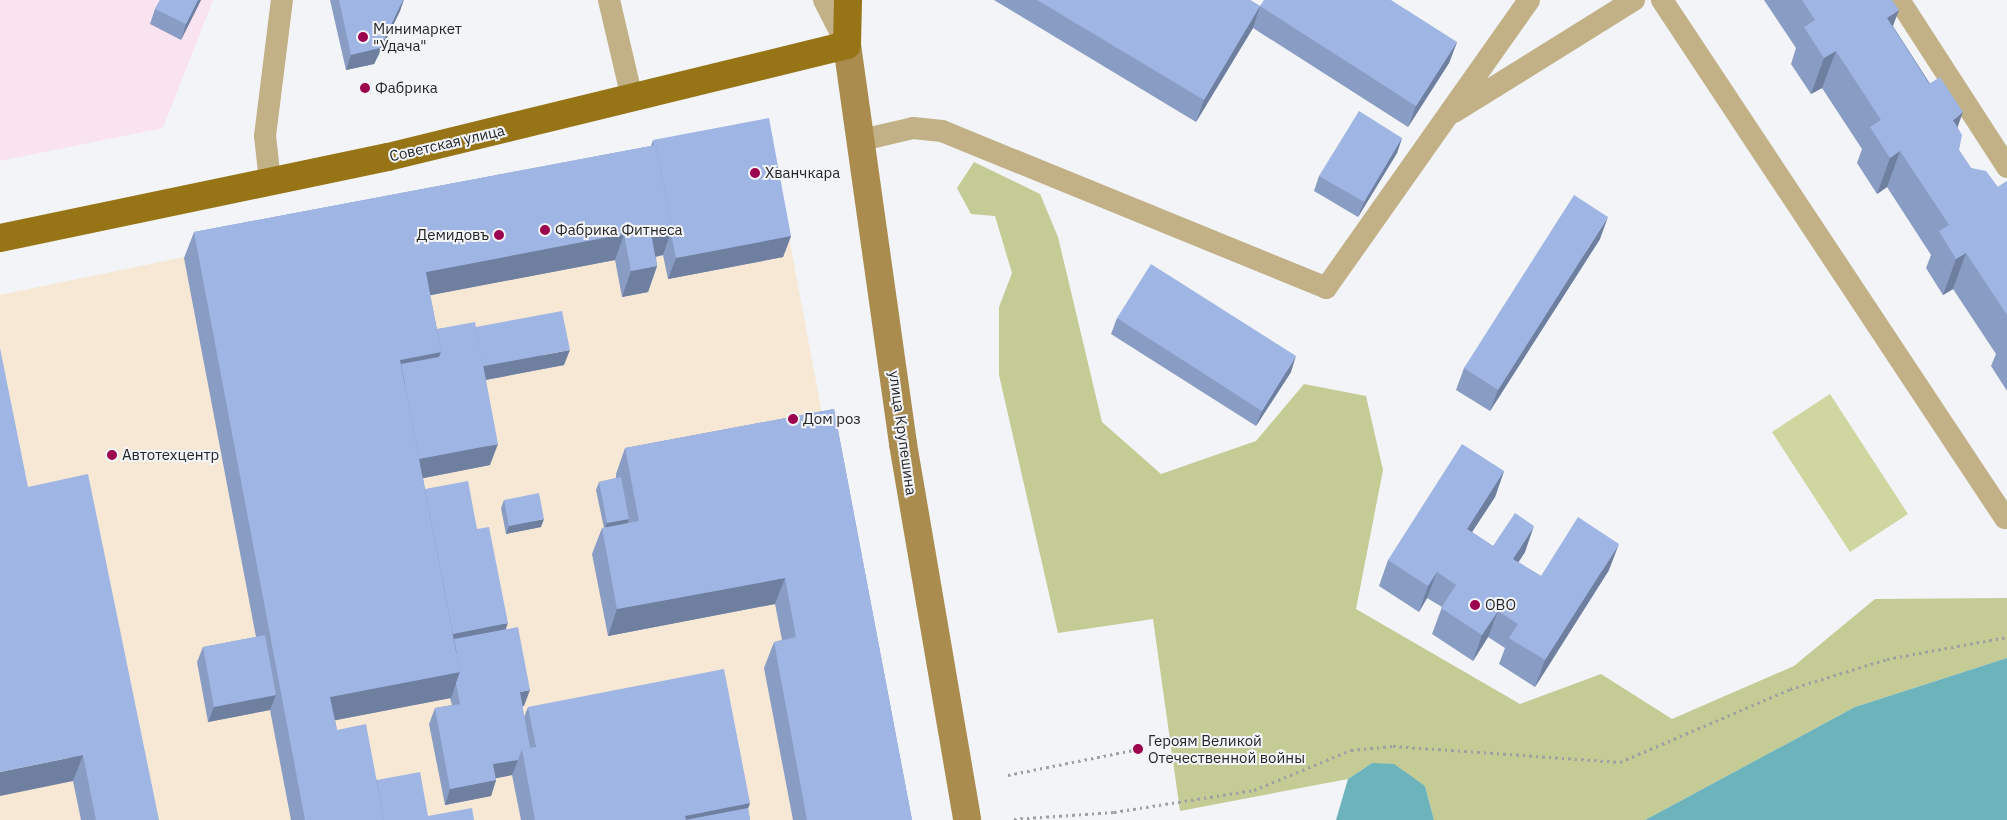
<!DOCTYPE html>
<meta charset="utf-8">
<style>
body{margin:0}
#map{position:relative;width:2007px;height:820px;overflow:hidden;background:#f2f4f7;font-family:"IBM Plex Sans",sans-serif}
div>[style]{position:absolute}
.commercial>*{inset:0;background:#f6e8d4}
.industrial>*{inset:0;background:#f9e3f1}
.green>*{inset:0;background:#d0d6a0}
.forest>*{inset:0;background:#c4cb95}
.water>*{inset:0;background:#6db3bc}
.path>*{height:3px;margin-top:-1.5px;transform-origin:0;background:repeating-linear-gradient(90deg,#9ea0a2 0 2.5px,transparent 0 6.5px)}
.service>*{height:22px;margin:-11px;padding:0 11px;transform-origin:11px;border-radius:11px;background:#c2b087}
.secondary>*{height:28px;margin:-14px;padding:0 14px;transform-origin:14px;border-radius:14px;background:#aa8d4e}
.primary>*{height:28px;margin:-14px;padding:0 14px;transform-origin:14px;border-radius:14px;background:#977516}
.wall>*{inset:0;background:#899cc4}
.shaded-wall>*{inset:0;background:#6f7fa0}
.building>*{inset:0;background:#9fb5e4}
.dots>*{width:14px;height:14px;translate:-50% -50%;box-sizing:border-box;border:2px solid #f2f4f7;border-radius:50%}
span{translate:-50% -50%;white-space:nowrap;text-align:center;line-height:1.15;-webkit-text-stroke:4px #f2f4f7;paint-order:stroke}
.poi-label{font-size:15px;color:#242526}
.left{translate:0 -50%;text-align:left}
.right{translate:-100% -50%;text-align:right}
.street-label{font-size:15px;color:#242526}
</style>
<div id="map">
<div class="commercial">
<div style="clip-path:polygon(770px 136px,898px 820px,0 820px,0 295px)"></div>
</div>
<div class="industrial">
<div style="clip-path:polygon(0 0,213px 0,163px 128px,0 161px)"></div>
</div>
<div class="green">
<div style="clip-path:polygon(1830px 394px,1908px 514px,1850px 552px,1772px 432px)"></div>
</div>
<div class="forest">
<div style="clip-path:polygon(974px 162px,1040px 194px,1058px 237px,1102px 422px,1161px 474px,1256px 441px,1304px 384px,1366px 396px,1383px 470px,1356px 609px,1520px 704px,1601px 674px,1672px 719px,1794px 666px,1875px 599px,2007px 598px,2007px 658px,1855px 707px,1645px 820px,1434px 820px,1425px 786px,1372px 763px,1348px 779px,1180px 811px,1153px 619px,1058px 633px,999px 375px,999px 307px,1012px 273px,995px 216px,971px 214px,957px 188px)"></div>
</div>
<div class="water">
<div style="clip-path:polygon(2007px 658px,2007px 820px,1645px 820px,1855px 707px)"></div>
<div style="clip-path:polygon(1372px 763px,1394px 764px,1425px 786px,1434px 820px,1336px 820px,1348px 779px)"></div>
</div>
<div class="path">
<div style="left:1008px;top:775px;width:133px;rotate:-11.3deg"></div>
<div style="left:1014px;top:819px;width:100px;rotate:-4deg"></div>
<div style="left:1114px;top:812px;width:142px;rotate:-8.9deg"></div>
<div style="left:1254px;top:790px;width:105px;rotate:-22.4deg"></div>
<div style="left:1351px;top:750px;width:42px;rotate:-5.4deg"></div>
<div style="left:1393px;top:746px;width:228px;rotate:4deg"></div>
<div style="left:1620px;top:762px;width:185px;rotate:-23.2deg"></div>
<div style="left:1790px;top:689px;width:102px;rotate:-17.2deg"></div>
<div style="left:1887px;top:659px;width:122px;rotate:-10.4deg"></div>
</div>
<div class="service">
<div style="left:609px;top:0;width:101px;rotate:76.8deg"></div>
<div style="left:824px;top:0;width:51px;rotate:62.9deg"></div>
<div style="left:1662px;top:0;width:621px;rotate:56.49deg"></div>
<div style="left:2005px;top:518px;width:3px;rotate:-45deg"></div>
<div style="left:1899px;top:0;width:199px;rotate:57.1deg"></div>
<div style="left:1454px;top:112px;width:212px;rotate:-31.9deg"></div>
<div style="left:862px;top:140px;width:52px;rotate:-13.2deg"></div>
<div style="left:913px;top:128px;width:29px;rotate:6deg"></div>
<div style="left:942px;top:131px;width:415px;rotate:22.2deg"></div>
<div style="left:1326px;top:288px;width:352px;rotate:-54.8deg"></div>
<div style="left:270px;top:181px;width:45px;rotate:-96.3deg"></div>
<div style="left:265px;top:136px;width:137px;rotate:-82.9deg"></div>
</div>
<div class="secondary">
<div style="left:847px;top:45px;width:403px;rotate:82deg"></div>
<div style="left:903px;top:444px;width:381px;rotate:80.3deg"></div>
</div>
<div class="primary">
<div style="left:0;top:238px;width:396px;rotate:-11.8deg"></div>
<div style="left:388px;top:157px;width:472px;rotate:-13.7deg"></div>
<div style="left:847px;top:45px;width:45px;rotate:-88.7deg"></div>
</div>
<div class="wall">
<div style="clip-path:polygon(160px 0,201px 0,181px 40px,150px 24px,155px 9px)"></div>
<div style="clip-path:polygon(330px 0,404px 0,400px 11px,374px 64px,346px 70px)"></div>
<div style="clip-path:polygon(994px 0,1250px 0,1260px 6px,1457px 42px,1449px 63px,1408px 127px,1253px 28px,1196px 122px)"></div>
<div style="clip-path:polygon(1764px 0,1892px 0,1893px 26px,1958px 127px,1959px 150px,1971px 168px,1998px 187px,2007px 181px,2007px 391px,1991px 366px,1996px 354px,1953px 289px,1943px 295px,1926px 268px,1931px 255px,1887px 187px,1877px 194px,1857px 163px,1862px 149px,1822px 88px,1811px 94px,1791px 64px,1796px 48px)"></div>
<div style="clip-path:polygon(1402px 138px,1397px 153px,1358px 217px,1314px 191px,1319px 176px)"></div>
<div style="clip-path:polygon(653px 140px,791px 236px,783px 257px,668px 279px,663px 255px,656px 257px,657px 266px,648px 292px,622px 297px,615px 260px,430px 295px,437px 329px,476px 327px,564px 365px,486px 380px,490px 465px,423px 478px,425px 489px,477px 529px,506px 629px,524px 706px,522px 706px,524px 717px,528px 707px,750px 803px,748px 808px,750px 820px,521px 820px,512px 775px,496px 778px,496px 780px,491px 796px,445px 805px,429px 724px,435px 708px,452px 705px,450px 698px,335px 720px,337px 730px,377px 780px,428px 816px,474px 820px,291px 820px,270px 710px,208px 722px,197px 662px,203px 647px,256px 637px,184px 258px,194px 232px,651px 146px)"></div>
<div style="clip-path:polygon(1600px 239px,1490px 411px,1456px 390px,1464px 368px)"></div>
<div style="clip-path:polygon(1117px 318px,1291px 372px,1256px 426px,1111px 334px)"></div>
<div style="clip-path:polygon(834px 409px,912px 820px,793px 820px,764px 668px,774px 642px,782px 640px,775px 604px,608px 636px,592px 554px,602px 528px,604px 528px,596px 490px,599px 482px,616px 478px,616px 474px,625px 448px)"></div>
<div style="clip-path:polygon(1504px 471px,1495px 497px,1472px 532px,1493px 546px,1525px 552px,1518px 562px,1541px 576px,1609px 570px,1535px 687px,1499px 664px,1505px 648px,1488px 637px,1473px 661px,1432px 634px,1442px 607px,1427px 598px,1419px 612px,1379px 586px,1388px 560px)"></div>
<div style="clip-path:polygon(28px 487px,159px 820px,81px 820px,73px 781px)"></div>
<div style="clip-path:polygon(504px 500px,541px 527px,506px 534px,501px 508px)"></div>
</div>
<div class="shaded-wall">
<div style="clip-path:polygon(198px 0,201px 0,181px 40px,186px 24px)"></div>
<div style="clip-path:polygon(403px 0,400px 11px,374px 64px,346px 70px,351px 55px)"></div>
<div style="clip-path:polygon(1260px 6px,1253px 28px,1196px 122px,1204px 100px)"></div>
<div style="clip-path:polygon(1899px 10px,1885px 47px,1887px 18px)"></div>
<div style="clip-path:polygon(1457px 42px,1449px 63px,1408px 127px,1416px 106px)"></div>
<div style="clip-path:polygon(1836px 51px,1822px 88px,1811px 94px,1824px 58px)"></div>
<div style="clip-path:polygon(1963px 112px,1950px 148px,1953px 120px)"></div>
<div style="clip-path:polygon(1402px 138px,1397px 153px,1358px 217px,1364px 202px)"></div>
<div style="clip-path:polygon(1900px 151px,1887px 187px,1877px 194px,1890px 158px)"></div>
<div style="clip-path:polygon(1608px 217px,1600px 239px,1490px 411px,1498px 390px)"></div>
<div style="clip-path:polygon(672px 229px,663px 255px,642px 259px,651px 233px)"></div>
<div style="clip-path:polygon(624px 234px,615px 260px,416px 298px,426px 272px)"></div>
<div style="clip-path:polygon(791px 236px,783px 257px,668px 279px,676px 258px)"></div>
<div style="clip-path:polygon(1966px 253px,1953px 289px,1943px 295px,1956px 259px)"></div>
<div style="clip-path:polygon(657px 266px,648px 292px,622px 297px,631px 271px)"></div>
<div style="clip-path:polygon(570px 350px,564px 365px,474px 382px,480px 367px)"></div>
<div style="clip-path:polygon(441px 352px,432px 378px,402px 384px,400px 360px)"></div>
<div style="clip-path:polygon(1296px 356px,1291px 372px,1256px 426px,1262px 411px)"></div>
<div style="clip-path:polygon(498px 444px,490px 465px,409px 481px,417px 459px)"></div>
<div style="clip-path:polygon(1504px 471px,1495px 497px,1457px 555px,1467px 529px)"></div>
<div style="clip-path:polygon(544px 519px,541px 527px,506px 534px,509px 526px)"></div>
<div style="clip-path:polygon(629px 519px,626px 527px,604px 531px,607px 523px)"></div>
<div style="clip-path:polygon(1534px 526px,1525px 552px,1504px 585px,1513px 559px)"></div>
<div style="clip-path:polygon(1619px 544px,1609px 570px,1535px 687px,1545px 660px)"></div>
<div style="clip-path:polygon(1437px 572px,1427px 598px,1419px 612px,1428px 586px)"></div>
<div style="clip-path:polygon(785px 578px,775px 604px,608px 636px,617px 609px)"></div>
<div style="clip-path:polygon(1498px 611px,1488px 637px,1473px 661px,1482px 635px)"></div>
<div style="clip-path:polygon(508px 623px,500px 645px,450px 654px,450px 634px)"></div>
<div style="clip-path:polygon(460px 672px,451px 698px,321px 723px,330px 697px)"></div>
<div style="clip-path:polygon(530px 690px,524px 706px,514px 708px,520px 692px)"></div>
<div style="clip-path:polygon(276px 695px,270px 710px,208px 722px,214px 707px)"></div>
<div style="clip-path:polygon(83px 755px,73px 781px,0 796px,0 772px)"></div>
<div style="clip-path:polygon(518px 760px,512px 775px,487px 780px,493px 764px)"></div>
<div style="clip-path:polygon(496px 780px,491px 796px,445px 805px,450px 789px)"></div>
<div style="clip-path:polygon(750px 803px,744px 820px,683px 820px,685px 816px)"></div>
</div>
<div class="building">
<div style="clip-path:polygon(160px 0,198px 0,186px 24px,155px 9px)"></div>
<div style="clip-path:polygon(339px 0,403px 0,380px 48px,351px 55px)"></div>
<div style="clip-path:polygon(1037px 0,1250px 0,1260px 6px,1264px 0,1391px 0,1457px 42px,1416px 106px,1260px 6px,1204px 100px)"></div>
<div style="clip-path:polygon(1802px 0,1892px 0,1899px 10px,1887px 18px,1929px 84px,1940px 77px,1963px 112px,1953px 120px,1962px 135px,1959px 150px,1971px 168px,1986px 171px,1998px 187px,2007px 181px,2007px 315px,1966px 253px,1956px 259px,1939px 231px,1949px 225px,1900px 151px,1890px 158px,1870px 127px,1881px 120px,1836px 51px,1824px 58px,1804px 27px,1815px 20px)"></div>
<div style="clip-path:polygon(1359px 111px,1402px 138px,1364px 202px,1319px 176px)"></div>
<div style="clip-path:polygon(769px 118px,791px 236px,676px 258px,671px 233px,672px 229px,656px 145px,654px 145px,653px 140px)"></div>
<div style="clip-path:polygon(656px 145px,672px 229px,651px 233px,657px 266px,631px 271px,624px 234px,426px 272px,441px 352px,400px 360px,460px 672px,330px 697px,337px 730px,366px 724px,384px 820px,305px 820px,194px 232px)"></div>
<div style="clip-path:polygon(1574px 195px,1608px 217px,1498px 390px,1464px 368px)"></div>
<div style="clip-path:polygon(1151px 264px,1296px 356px,1262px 411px,1117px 318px)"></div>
<div style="clip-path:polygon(562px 311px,570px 350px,483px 366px,476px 327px)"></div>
<div style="clip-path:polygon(475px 322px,498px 444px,419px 459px,401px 364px,439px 357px,441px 352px,437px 329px)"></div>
<div style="clip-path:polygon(0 348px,28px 487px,88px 474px,159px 820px,96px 820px,83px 755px,0 772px)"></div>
<div style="clip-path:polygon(834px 409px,912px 820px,807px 820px,774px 642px,796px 637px,785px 578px,617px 609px,602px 528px,639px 521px,625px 448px)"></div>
<div style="clip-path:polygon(1462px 444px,1504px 471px,1467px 529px,1493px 546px,1515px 513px,1534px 526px,1513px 559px,1541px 576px,1578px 517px,1619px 544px,1545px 660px,1509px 638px,1518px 624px,1498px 611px,1482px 635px,1441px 608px,1456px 585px,1437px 572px,1428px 586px,1388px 560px)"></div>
<div style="clip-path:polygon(621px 477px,629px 519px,607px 523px,599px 482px)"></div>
<div style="clip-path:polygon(468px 481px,477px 529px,489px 527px,508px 623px,453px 634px,425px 489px)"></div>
<div style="clip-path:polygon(539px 493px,544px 519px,509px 526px,504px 500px)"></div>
<div style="clip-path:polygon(518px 627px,530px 690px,520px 692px,530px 748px,522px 749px,518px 760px,493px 764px,496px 780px,450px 789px,435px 708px,460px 704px,456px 683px,460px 672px,454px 639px)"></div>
<div style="clip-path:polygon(265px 635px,276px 695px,214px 707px,203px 647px)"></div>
<div style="clip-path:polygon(724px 669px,750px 803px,685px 816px,686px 820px,535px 820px,522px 749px,536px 747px,528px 707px)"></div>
<div style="clip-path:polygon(420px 772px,428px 816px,472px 808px,474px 820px,384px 820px,377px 780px)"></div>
<div style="clip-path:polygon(748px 808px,750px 820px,685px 820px)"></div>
</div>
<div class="dots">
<div style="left:363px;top:37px;background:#9d044e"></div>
<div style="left:365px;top:88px;background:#9d044e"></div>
<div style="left:755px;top:173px;background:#9d044e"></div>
<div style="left:545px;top:230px;background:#9d044e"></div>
<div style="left:499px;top:235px;background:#9d044e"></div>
<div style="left:793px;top:419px;background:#9d044e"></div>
<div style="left:112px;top:455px;background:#9d044e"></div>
<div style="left:1475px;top:605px;background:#9d044e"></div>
<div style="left:1138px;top:749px;background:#9d044e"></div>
</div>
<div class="poi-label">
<span class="left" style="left:373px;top:37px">Минимаркет<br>"Удача"</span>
<span class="left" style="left:375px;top:88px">Фабрика</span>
<span class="left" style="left:765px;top:173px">Хванчкара</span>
<span class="left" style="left:555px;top:230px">Фабрика Фитнеса</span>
<span class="right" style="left:489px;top:235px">Демидовъ</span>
<span class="left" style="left:803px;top:419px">Дом роз</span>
<span class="left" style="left:122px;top:455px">Автотехцентр</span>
<span class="left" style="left:1485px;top:605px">ОВО</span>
<span class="left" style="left:1148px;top:749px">Героям Великой<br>Отечественной войны</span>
</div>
<div class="street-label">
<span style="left:447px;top:143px;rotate:-13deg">Советская улица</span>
<span style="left:903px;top:433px;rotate:82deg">улица Крупешина</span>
</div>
</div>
